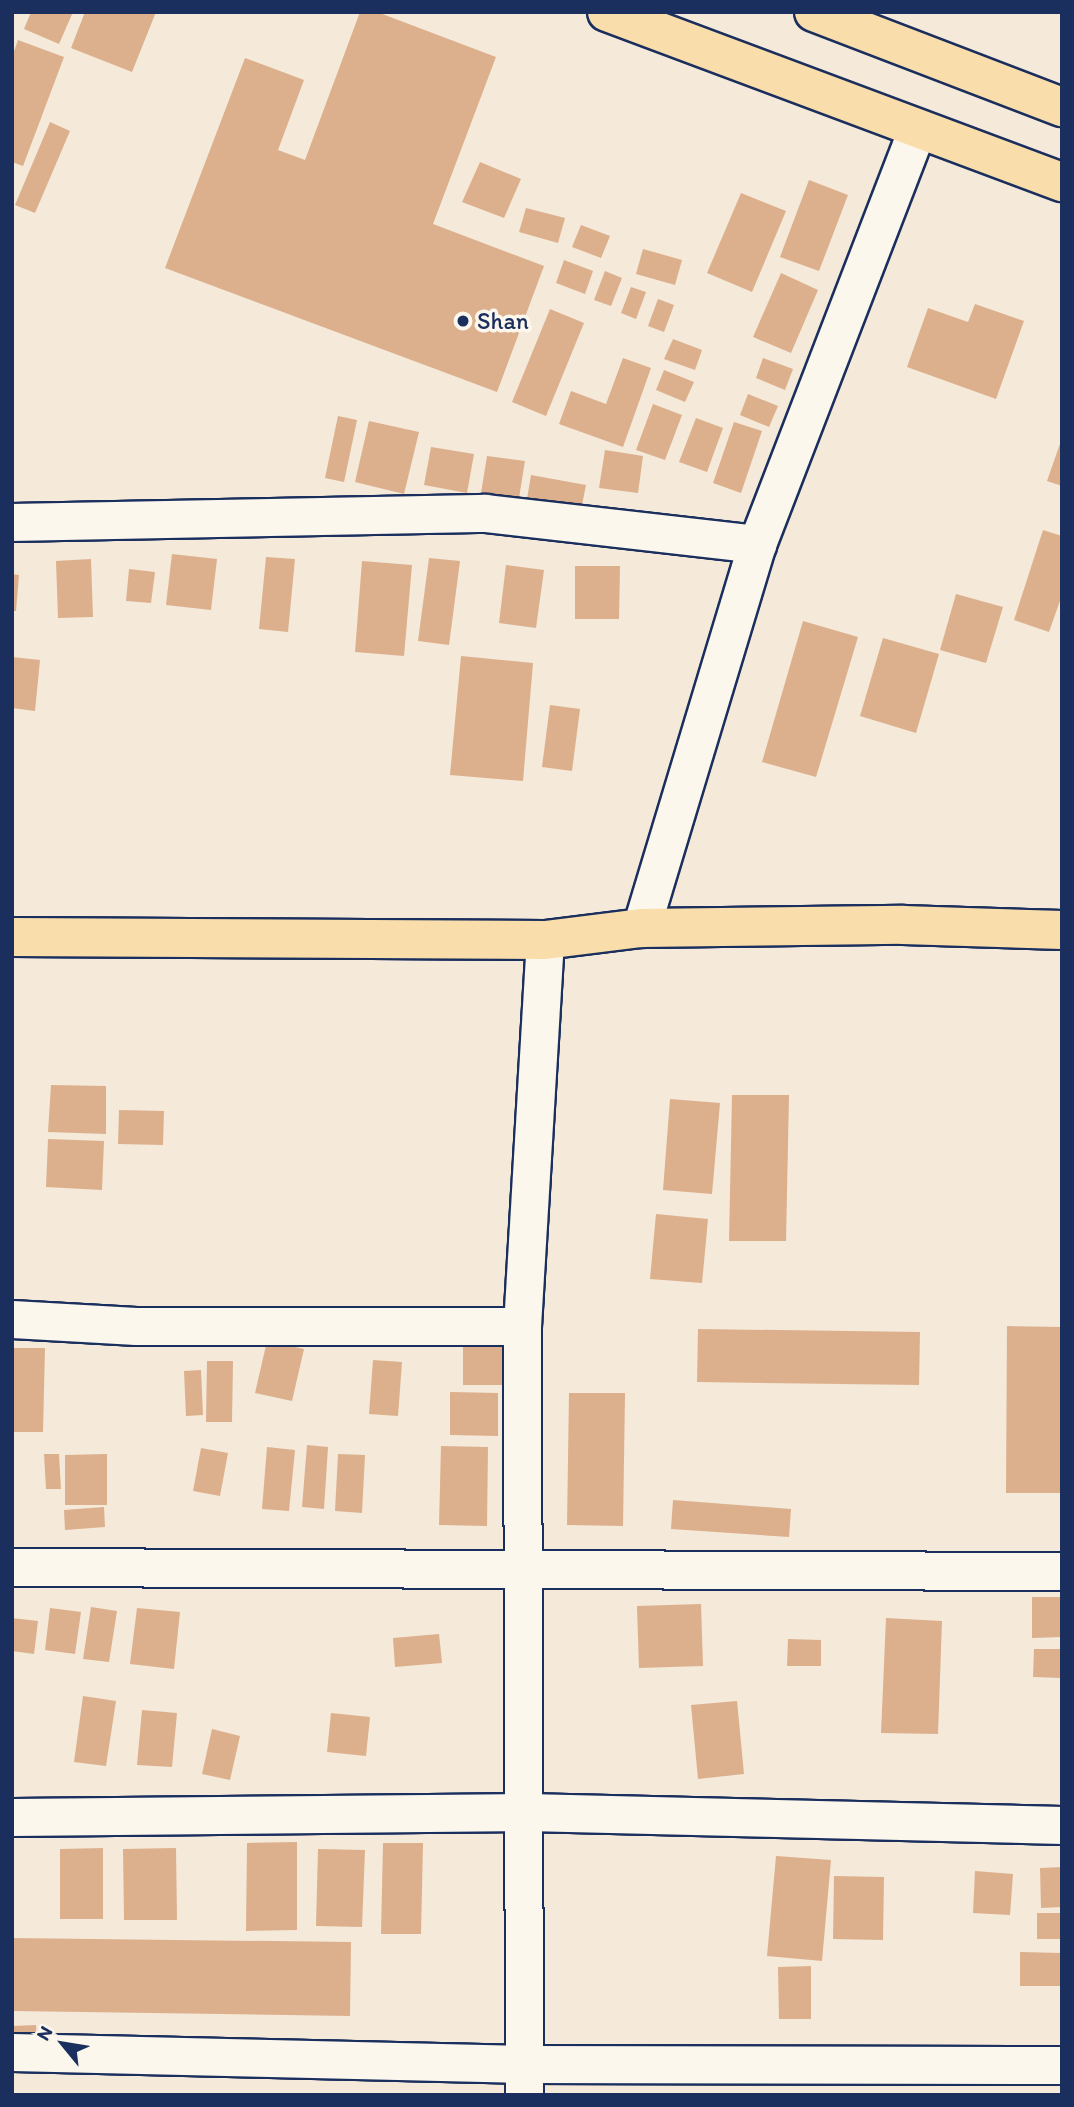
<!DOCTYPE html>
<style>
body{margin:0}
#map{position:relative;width:1074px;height:2107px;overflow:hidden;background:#f5e9d9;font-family:Itim,sans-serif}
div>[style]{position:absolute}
.building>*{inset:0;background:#dcb08d}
.roads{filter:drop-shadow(2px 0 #1b2f5e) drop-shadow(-2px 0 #1b2f5e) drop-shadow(0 2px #1b2f5e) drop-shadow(0 -2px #1b2f5e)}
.minor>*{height:37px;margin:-18.5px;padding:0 18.5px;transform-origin:18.5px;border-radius:18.5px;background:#fbf7ec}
.major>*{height:38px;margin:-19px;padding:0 19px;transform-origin:19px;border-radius:19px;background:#f9deab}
.highway>*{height:38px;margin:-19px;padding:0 19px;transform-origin:19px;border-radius:19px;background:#f9deab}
.dots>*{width:19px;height:19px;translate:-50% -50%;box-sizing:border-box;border:4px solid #fbf7ec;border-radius:50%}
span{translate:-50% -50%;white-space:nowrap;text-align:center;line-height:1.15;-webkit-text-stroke:7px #fbf7ec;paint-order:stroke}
.poi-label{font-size:24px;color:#1b2f5e}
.left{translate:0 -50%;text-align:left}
.frame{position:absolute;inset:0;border:14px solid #1b2f5e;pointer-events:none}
.north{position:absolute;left:28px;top:2009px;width:70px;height:70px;-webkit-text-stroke:5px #fbf7ec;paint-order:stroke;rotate:300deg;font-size:19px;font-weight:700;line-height:28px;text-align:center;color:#1b2f5e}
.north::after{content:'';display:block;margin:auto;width:24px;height:32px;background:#1b2f5e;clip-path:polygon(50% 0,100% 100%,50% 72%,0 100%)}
</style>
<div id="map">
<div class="building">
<div style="clip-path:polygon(31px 12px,73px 12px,59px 44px,24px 29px)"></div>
<div style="clip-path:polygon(85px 12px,156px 12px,132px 72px,71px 48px)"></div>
<div style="clip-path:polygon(360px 12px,377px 12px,496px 57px,433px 224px,544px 266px,497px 392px,165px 268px,245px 58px,304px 80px,278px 150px,305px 160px)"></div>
<div style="clip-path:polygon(18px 40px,64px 57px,23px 166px,12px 162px,12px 57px)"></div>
<div style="clip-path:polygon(50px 122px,70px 131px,35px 213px,15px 205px)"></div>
<div style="clip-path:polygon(480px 162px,521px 179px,504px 218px,462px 202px)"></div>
<div style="clip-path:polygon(809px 180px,848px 195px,819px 271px,780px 257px)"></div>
<div style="clip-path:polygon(741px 193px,786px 211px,752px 292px,707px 273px)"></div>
<div style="clip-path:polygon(526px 208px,565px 218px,558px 243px,519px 232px)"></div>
<div style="clip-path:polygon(581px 225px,610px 236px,601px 258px,572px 247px)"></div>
<div style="clip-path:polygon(643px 249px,682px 260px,675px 285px,636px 274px)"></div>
<div style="clip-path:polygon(564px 260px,593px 271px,585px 294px,556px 283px)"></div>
<div style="clip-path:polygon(605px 271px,622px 278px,611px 306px,594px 300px)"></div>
<div style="clip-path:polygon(781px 273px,818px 290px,791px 353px,753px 337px)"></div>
<div style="clip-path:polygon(631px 287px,646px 292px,636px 319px,621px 313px)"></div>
<div style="clip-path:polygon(658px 299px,674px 305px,664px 332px,648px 326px)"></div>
<div style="clip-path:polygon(975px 304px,1024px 321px,996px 399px,907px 367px,928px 308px,968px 322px)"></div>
<div style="clip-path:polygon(550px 309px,584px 323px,546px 416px,512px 402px)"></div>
<div style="clip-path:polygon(673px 339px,702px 350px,695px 370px,664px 359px)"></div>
<div style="clip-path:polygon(623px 358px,651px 368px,623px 447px,559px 424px,571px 391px,606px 404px)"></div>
<div style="clip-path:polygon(763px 358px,793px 369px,785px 390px,756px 378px)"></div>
<div style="clip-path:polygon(664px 370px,694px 382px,685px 402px,656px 390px)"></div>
<div style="clip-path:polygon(748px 394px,778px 406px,769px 427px,740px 415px)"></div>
<div style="clip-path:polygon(653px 404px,682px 415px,665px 460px,636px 450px)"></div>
<div style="clip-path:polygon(338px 416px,357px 420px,344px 482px,325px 478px)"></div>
<div style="clip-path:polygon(696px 418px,723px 428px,707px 472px,679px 462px)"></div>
<div style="clip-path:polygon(369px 421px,419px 432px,404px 494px,355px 482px)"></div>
<div style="clip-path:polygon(734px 422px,762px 431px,741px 493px,713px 483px)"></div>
<div style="clip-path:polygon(1062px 438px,1062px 486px,1047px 481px)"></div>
<div style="clip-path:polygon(431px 447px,474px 454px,467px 493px,424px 485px)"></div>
<div style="clip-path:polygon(605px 450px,643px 456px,638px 493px,599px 488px)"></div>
<div style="clip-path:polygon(487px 456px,525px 461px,519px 498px,481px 493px)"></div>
<div style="clip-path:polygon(531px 475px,586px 485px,580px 515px,526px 505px)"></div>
<div style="clip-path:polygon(1043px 530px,1062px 536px,1062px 595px,1049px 632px,1014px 620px)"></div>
<div style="clip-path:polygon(172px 554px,217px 559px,211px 610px,166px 605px)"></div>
<div style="clip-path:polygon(266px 557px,295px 559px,288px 632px,259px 629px)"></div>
<div style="clip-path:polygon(429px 558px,460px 561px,449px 645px,418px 641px)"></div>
<div style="clip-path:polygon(91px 559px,93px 617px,58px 618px,56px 561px)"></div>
<div style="clip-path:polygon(362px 561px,412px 565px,404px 656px,355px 652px)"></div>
<div style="clip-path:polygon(506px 565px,544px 570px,536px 628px,499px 623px)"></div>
<div style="clip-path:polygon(575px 566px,620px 566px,619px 619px,575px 619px)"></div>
<div style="clip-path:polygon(129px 569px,155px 572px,151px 603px,126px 601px)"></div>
<div style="clip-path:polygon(12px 574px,19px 575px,16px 611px,12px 611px)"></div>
<div style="clip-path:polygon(956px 594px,1003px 607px,986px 663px,940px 650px)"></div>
<div style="clip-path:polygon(803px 621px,858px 637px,816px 777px,762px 762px)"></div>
<div style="clip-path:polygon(883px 638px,939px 654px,916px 733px,860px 716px)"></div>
<div style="clip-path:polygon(461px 656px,533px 663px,523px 781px,450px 775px)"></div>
<div style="clip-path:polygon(12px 657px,40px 660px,35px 711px,12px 708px)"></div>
<div style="clip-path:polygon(550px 705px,580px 709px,572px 771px,542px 767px)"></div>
<div style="clip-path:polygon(51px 1085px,106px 1086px,106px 1134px,48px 1132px)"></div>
<div style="clip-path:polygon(732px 1095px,789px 1095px,786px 1241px,729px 1241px)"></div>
<div style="clip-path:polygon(670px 1099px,720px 1103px,712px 1194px,663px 1190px)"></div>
<div style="clip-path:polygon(119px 1110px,164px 1111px,163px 1145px,118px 1144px)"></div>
<div style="clip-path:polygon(48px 1139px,104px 1141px,102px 1190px,46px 1187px)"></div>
<div style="clip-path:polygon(656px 1214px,708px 1219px,702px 1283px,650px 1279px)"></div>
<div style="clip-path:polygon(1007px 1326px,1062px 1327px,1062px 1493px,1006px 1493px)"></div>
<div style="clip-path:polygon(698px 1329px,920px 1332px,919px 1385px,697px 1382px)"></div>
<div style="clip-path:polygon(463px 1340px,504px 1340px,504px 1385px,463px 1385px)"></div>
<div style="clip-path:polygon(267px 1341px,304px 1349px,292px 1401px,255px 1393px)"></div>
<div style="clip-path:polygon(12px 1348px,45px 1348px,43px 1432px,12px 1432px)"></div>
<div style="clip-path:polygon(373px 1360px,402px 1362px,398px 1416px,369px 1414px)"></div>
<div style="clip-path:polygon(207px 1361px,233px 1361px,232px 1422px,206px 1422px)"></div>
<div style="clip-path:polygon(201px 1370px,203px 1415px,186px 1416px,184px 1371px)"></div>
<div style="clip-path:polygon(450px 1392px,498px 1393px,498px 1436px,450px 1435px)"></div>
<div style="clip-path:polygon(569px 1393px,625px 1393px,623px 1526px,567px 1525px)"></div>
<div style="clip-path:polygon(307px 1445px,328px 1447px,324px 1509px,302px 1507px)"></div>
<div style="clip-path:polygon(441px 1446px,488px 1447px,487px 1526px,439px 1525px)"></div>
<div style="clip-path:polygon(267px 1447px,295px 1450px,289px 1511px,262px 1509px)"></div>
<div style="clip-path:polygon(201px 1448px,228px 1453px,220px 1496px,193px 1491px)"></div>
<div style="clip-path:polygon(44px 1454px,59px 1454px,61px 1489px,46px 1489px)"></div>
<div style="clip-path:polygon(107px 1454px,107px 1505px,65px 1505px,65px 1455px)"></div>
<div style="clip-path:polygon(338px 1454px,365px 1455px,362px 1513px,335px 1511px)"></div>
<div style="clip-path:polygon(673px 1500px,791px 1509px,789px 1537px,671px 1529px)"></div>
<div style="clip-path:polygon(104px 1507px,105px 1527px,65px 1530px,64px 1510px)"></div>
<div style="clip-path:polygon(1032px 1597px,1062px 1597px,1062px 1637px,1032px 1638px)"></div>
<div style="clip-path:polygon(701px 1604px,703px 1666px,639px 1668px,637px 1606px)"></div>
<div style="clip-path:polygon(91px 1607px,117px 1611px,109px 1662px,83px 1659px)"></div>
<div style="clip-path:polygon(50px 1608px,81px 1612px,75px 1654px,45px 1650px)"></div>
<div style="clip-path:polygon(137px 1608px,180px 1612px,174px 1669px,130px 1664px)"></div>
<div style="clip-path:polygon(12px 1618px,38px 1621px,34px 1654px,12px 1651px)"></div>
<div style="clip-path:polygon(886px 1618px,942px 1621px,938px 1734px,881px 1733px)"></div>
<div style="clip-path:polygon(439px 1634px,442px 1663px,395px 1667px,393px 1638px)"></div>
<div style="clip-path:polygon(788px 1639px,821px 1640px,821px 1666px,787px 1666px)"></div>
<div style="clip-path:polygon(1034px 1649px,1062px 1649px,1062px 1678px,1033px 1677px)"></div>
<div style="clip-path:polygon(83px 1696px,116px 1701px,106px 1766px,74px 1762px)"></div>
<div style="clip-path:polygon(737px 1701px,744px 1774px,698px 1779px,691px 1705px)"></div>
<div style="clip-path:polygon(142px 1710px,177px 1713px,172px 1767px,137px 1765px)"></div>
<div style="clip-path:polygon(331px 1713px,370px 1717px,366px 1756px,327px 1752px)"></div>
<div style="clip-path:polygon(212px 1729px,240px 1736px,230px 1780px,202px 1774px)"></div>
<div style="clip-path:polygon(297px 1842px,297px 1930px,246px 1931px,247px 1843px)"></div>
<div style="clip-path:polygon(383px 1843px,423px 1843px,421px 1934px,381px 1934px)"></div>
<div style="clip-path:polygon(103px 1848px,103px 1919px,60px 1919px,60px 1849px)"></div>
<div style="clip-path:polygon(176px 1848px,177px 1920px,124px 1920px,123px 1849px)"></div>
<div style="clip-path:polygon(318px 1849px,365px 1850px,362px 1927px,316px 1926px)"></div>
<div style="clip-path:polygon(776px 1856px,831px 1860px,822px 1961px,767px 1956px)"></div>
<div style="clip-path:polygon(1062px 1867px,1062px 1907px,1041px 1908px,1040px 1868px)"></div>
<div style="clip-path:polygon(975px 1871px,1013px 1874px,1010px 1915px,973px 1913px)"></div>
<div style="clip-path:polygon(834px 1876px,884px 1877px,883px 1940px,833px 1939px)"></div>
<div style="clip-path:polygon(1037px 1913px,1062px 1913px,1062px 1939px,1037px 1939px)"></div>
<div style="clip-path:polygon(12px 1938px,351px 1942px,350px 2016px,12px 2011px)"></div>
<div style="clip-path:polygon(1020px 1952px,1062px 1953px,1062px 1986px,1020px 1986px)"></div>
<div style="clip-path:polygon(811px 1966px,811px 2019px,779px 2019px,778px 1967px)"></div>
<div style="clip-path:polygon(36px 2025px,37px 2044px,12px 2046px,12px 2026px)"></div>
</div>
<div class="roads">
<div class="minor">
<div style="left:12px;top:522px;width:473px;rotate:-1.1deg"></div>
<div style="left:485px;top:513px;width:274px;rotate:6.5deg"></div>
<div style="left:641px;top:928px;width:401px;rotate:-73.2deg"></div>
<div style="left:757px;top:544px;width:444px;rotate:-68.9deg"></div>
<div style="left:12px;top:1319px;width:124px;rotate:3.2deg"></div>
<div style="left:136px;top:1326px;width:386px"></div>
<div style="left:12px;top:1567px;width:1050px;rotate:0.22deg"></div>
<div style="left:12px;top:1817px;width:515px;rotate:-0.56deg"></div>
<div style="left:527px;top:1812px;width:535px;rotate:1.39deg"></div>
<div style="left:12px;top:2052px;width:512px;rotate:1.34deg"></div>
<div style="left:524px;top:2064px;width:538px;rotate:0.11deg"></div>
<div style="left:524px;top:2095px;width:769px;rotate:-90.15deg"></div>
<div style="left:522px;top:1326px;width:387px;rotate:-86.6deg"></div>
</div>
<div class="major">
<div style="left:12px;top:937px;width:533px;rotate:0.32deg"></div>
<div style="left:545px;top:940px;width:97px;rotate:-7.1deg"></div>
<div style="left:641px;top:928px;width:262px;rotate:-0.7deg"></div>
<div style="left:903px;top:925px;width:159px;rotate:1.8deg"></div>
</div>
<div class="highway">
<div style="left:607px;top:12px;width:486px;rotate:20.5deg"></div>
<div style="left:814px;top:12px;width:266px;rotate:21deg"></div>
</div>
</div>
<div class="dots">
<div style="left:463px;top:321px;background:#1b2f5e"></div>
</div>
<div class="poi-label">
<span class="left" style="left:477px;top:321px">Shan</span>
</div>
<div class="frame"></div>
<div class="north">N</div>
</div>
